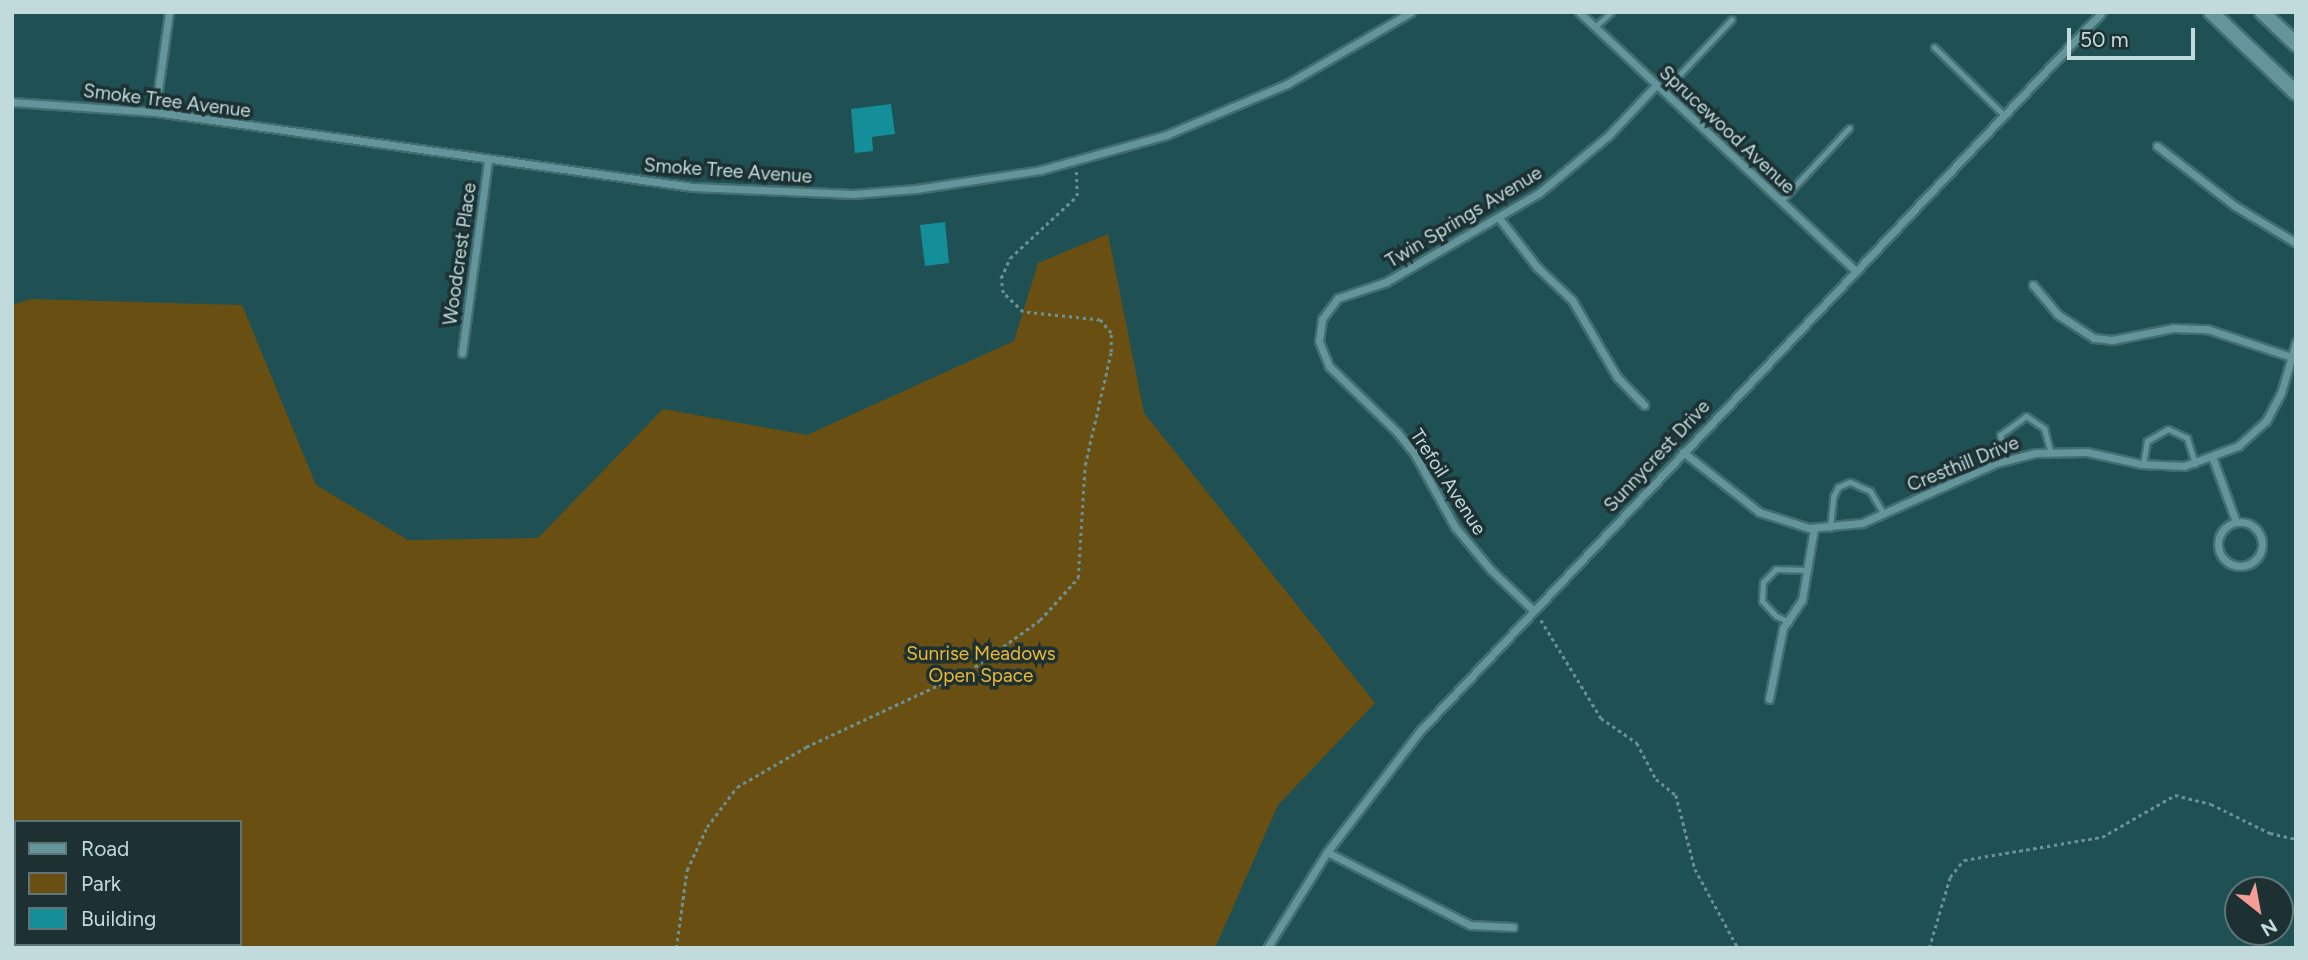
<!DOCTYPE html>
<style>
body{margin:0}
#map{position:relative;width:2308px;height:960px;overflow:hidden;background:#1f5054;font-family:Figtree,sans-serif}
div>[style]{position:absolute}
.green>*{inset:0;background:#694f11}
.building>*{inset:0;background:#148e98}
.path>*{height:2.5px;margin-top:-1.25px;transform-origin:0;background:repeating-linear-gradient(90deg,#6b9194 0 3.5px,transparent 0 7px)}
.roads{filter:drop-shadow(2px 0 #426d71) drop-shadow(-2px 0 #426d71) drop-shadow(0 2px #426d71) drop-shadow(0 -2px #426d71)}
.service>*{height:5px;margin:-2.5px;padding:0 2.5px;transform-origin:2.5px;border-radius:2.5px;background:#64959a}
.minor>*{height:7px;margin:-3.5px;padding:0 3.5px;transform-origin:3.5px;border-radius:3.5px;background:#64959a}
.minor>.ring{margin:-3.5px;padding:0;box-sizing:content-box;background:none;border:7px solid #64959a;border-radius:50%}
.secondary>*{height:14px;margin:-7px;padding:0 7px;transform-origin:7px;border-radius:7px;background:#64959a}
span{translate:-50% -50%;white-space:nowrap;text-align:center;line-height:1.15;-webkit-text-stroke:7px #1d3133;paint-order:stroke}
.street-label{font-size:19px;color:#c1dadc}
.park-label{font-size:19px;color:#f0b831}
.frame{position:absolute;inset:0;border:14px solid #c1dadc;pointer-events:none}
.legend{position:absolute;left:14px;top:820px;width:228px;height:126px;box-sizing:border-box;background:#1d3133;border:2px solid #5f7577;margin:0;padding:9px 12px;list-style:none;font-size:21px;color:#c1dadc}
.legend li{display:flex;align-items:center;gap:14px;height:35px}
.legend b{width:35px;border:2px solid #5f7577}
.north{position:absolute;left:2224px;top:876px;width:70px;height:70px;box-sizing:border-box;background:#1d3133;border:2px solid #5f7577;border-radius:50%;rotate:149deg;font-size:19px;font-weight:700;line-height:28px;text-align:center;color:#c1dadc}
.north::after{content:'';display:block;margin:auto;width:24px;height:32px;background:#f59c95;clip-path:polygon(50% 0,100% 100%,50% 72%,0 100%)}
.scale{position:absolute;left:2067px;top:28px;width:128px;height:32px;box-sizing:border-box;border:4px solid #c1dadc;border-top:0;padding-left:9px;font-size:21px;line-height:24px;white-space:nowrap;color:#c1dadc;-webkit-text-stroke:5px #1d3133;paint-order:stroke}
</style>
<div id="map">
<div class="green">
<div style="clip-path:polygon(evenodd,1108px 234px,1144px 413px,1375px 703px,1278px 805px,1215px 948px,12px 948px,12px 305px,31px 299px,242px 305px,316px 485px,408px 540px,538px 538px,663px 409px,807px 435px,1014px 341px,1038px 263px,1108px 234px,16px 822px,240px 822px,240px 944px,16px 944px,16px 822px)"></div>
</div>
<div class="building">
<div style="clip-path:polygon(891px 104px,895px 134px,872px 137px,873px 151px,855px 153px,851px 109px)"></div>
<div style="clip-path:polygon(945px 222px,949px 263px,925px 266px,920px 225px)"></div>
</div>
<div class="path">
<div style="left:1541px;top:620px;width:115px;rotate:58.5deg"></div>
<div style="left:1601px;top:718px;width:44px;rotate:34.8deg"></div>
<div style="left:1637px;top:743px;width:41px;rotate:62.2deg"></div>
<div style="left:1656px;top:779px;width:26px;rotate:39deg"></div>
<div style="left:1676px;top:795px;width:76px;rotate:75.6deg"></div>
<div style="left:1695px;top:869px;width:90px;rotate:61.4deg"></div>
<div style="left:676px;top:948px;width:79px;rotate:-82deg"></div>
<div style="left:687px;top:870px;width:47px;rotate:-65.1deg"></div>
<div style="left:707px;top:827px;width:50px;rotate:-53.1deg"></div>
<div style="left:737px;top:787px;width:80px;rotate:-30.1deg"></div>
<div style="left:806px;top:747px;width:180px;rotate:-25deg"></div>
<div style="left:969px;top:671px;width:87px;rotate:-35.7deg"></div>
<div style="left:1040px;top:620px;width:57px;rotate:-47.9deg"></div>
<div style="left:1078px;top:578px;width:113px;rotate:-86.5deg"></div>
<div style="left:1085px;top:465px;width:116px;rotate:-77deg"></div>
<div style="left:1111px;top:352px;width:19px;rotate:-90deg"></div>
<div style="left:1111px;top:333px;width:17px;rotate:-130deg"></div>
<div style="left:1100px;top:320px;width:77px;rotate:-174.1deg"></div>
<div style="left:1023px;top:312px;width:28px;rotate:-136deg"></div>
<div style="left:1003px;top:293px;width:15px;rotate:-98deg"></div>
<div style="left:1001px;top:278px;width:22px;rotate:-66deg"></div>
<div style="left:1010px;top:258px;width:91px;rotate:-42.8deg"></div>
<div style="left:1077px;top:196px;width:24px;rotate:-92deg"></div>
<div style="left:1929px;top:948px;width:74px;rotate:-73.5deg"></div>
<div style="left:1950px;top:877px;width:22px;rotate:-51deg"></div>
<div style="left:1964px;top:860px;width:140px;rotate:-9.5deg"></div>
<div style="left:2102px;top:837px;width:84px;rotate:-29.9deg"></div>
<div style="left:2175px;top:795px;width:37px;rotate:14deg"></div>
<div style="left:2211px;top:804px;width:66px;rotate:26.2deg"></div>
<div style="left:2270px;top:833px;width:27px;rotate:13deg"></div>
</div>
<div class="roads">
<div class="service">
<div style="left:1595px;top:27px;width:22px;rotate:-43deg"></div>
<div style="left:1934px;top:47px;width:96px;rotate:44.2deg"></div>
<div style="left:1663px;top:92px;width:100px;rotate:-46.6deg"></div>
<div style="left:1781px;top:201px;width:100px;rotate:-47deg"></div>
<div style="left:2006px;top:461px;width:27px;rotate:-103deg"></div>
<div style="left:2000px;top:435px;width:32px;rotate:-36deg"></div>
<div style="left:2026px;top:416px;width:22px;rotate:34deg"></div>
<div style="left:2044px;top:428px;width:24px;rotate:75deg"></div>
<div style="left:2143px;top:465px;width:24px;rotate:-81deg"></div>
<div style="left:2147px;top:441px;width:24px;rotate:-30deg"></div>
<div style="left:2168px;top:429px;width:21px;rotate:25deg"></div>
<div style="left:2187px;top:438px;width:27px;rotate:73deg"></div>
<div style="left:1830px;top:528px;width:31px;rotate:-84deg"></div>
<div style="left:1833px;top:497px;width:11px;rotate:-63deg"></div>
<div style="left:1838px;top:487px;width:13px;rotate:-23deg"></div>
<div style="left:1850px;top:482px;width:22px;rotate:24deg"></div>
<div style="left:1870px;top:491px;width:26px;rotate:59deg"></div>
<div style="left:1789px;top:622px;width:14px;rotate:-155deg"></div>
<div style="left:1776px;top:616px;width:21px;rotate:-133deg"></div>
<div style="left:1762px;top:601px;width:19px;rotate:-87deg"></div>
<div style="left:1763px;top:582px;width:18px;rotate:-45deg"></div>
<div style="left:1776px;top:569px;width:31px;rotate:2deg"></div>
</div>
<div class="minor">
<div style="left:1579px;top:12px;width:376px;rotate:43.1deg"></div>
<div style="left:12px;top:102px;width:143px;rotate:4deg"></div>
<div style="left:155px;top:112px;width:543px;rotate:7.94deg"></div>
<div style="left:693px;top:187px;width:160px;rotate:2.5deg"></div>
<div style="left:853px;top:194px;width:63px;rotate:-4.5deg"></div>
<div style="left:916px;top:189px;width:126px;rotate:-8.6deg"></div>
<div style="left:1041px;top:170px;width:130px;rotate:-15.6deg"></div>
<div style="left:1166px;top:135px;width:131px;rotate:-22.9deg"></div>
<div style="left:1287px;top:84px;width:143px;rotate:-30.1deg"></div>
<div style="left:155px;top:112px;width:101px;rotate:-82deg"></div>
<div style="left:2157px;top:146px;width:98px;rotate:37.6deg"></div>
<div style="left:2235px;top:206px;width:71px;rotate:31.2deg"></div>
<div style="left:1499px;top:218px;width:62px;rotate:52.2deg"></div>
<div style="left:1537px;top:267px;width:48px;rotate:43.3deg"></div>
<div style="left:1572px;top:300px;width:89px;rotate:59.7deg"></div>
<div style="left:1617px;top:377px;width:39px;rotate:46deg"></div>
<div style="left:2033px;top:285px;width:38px;rotate:50deg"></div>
<div style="left:2057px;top:314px;width:44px;rotate:33deg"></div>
<div style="left:2094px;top:338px;width:18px;rotate:6deg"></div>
<div style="left:2112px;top:340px;width:62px;rotate:-11.1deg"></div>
<div style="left:2173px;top:328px;width:34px;rotate:2deg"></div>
<div style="left:2207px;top:329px;width:92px;rotate:18.4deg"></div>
<div style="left:462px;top:353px;width:195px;rotate:-82.3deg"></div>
<div style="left:1683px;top:452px;width:97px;rotate:38.3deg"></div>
<div style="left:1759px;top:512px;width:52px;rotate:17.7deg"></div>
<div style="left:1809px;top:528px;width:53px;rotate:-5.4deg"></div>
<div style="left:1862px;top:523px;width:147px;rotate:-24.1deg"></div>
<div style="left:1996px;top:463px;width:40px;rotate:-14.4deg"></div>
<div style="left:2035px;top:453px;width:52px;rotate:-1.1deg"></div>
<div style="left:2087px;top:452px;width:55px;rotate:12.5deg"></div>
<div style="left:2141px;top:464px;width:43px;rotate:2.7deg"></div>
<div style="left:2184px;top:466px;width:58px;rotate:-20.3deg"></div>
<div style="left:2238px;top:446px;width:38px;rotate:-42deg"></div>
<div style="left:2266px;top:421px;width:32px;rotate:-62deg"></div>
<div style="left:2281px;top:393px;width:53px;rotate:-73.6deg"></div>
<div style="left:2213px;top:459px;width:67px;rotate:69.9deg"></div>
<div class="ring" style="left:2218px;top:522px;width:37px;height:37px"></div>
<div style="left:1533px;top:610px;width:58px;rotate:-136.4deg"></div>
<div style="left:1491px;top:570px;width:56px;rotate:-129.9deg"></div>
<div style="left:1455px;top:527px;width:85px;rotate:-119deg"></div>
<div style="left:1414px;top:453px;width:27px;rotate:-129deg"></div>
<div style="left:1397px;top:432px;width:95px;rotate:-135.9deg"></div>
<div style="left:1329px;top:366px;width:27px;rotate:-112deg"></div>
<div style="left:1319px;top:341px;width:22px;rotate:-82deg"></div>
<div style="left:1322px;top:319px;width:26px;rotate:-53deg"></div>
<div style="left:1338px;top:298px;width:51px;rotate:-18.4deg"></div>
<div style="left:1386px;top:282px;width:177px;rotate:-30.2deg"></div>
<div style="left:1539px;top:193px;width:89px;rotate:-39.6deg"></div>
<div style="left:1608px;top:136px;width:70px;rotate:-46.7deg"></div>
<div style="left:1769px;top:699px;width:72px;rotate:-78.8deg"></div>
<div style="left:1783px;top:628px;width:34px;rotate:-56deg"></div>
<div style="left:1802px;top:600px;width:73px;rotate:-80.5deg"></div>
<div style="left:1327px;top:852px;width:161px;rotate:27deg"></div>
<div style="left:1470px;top:925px;width:43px;rotate:2.7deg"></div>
<div style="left:1267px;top:948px;width:113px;rotate:-58deg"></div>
<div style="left:1327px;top:852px;width:151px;rotate:-52.5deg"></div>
<div style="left:1419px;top:732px;width:992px;rotate:-46.51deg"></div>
</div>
<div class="secondary">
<div style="left:2211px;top:12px;width:117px;rotate:43.6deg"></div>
<div style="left:2262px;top:12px;width:47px;rotate:43.3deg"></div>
</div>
</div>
<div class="street-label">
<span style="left:167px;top:101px;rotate:7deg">Smoke Tree Avenue</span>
<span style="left:1727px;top:130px;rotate:43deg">Sprucewood Avenue</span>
<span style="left:728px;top:171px;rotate:4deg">Smoke Tree Avenue</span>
<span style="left:1464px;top:217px;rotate:-31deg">Twin Springs Avenue</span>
<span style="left:460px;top:254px;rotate:-82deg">Woodcrest Place</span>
<span style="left:1657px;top:456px;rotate:-47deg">Sunnycrest Drive</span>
<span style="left:1963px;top:464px;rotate:-22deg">Cresthill Drive</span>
<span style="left:1448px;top:482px;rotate:57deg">Trefoil Avenue</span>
</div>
<div class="park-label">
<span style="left:981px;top:665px">Sunrise Meadows<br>Open Space</span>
</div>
<div class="frame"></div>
<ul class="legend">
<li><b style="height:9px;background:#64959a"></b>Road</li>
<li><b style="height:19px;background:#694f11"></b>Park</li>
<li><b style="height:19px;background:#148e98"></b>Building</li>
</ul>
<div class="north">N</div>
<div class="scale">50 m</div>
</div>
